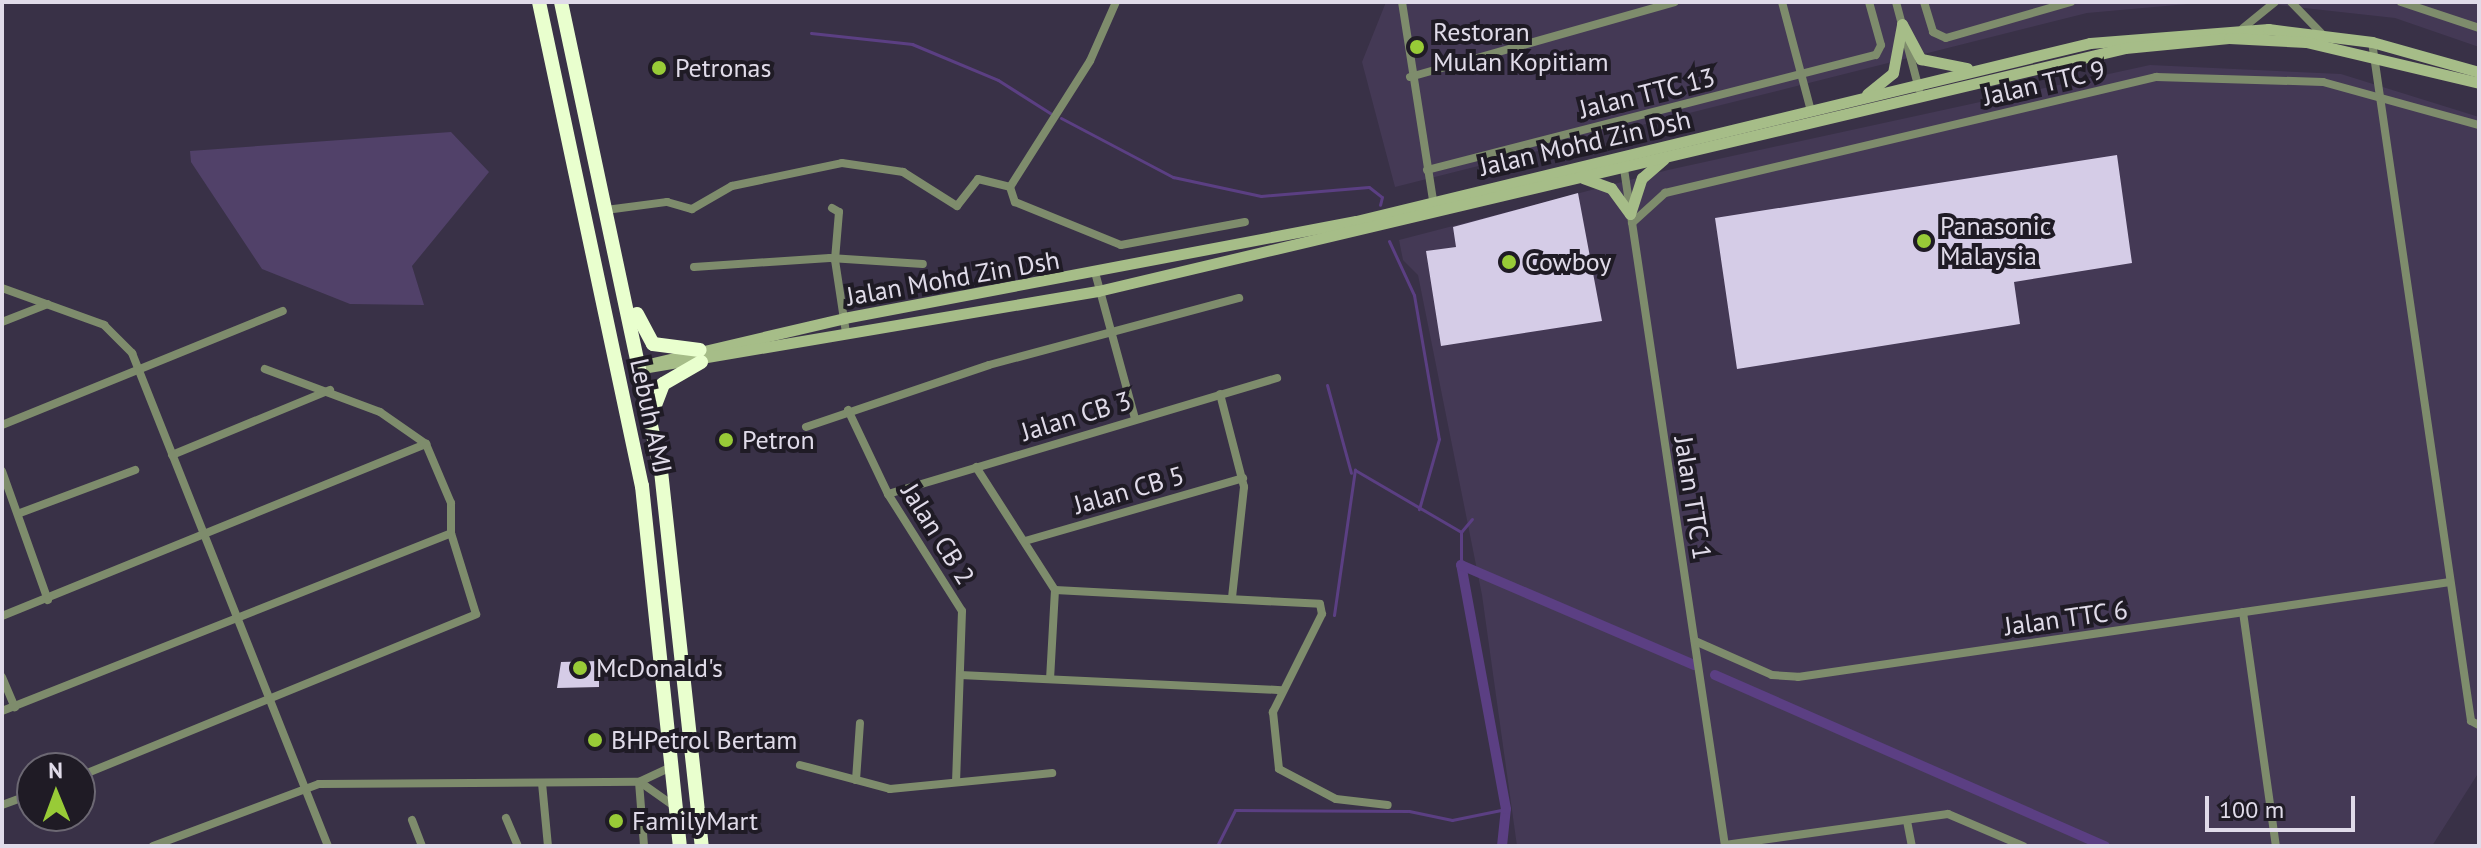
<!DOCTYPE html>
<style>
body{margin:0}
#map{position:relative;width:2481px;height:848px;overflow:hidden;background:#393147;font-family:"PT Sans",sans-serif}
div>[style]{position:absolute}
.built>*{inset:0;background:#443955}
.green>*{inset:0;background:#514169}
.stream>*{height:3px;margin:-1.5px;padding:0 1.5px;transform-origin:1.5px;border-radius:1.5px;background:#5b3f83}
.canal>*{height:10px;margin:-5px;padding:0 5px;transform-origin:5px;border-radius:5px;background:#5b3f83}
.building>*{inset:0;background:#d5cce7}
.street>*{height:8px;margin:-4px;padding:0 4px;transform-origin:4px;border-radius:4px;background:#7e8c6c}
.secondary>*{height:11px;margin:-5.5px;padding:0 5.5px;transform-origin:5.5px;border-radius:5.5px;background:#a6bd88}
.highway>*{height:14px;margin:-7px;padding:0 7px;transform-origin:7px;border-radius:7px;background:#e9ffce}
.dots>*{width:22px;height:22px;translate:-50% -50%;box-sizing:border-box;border:4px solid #1f1b25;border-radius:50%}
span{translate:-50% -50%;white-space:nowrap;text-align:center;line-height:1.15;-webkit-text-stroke:8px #1f1b25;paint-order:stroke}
.poi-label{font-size:26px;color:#e0dbe9}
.left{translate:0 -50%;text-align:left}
.street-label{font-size:26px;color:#e0dbe9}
.frame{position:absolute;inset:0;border:4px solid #e0dbe9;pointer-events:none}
.north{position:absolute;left:16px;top:752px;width:80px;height:80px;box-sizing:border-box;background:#1f1b25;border:2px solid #6c6873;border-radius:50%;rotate:359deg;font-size:22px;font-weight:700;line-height:32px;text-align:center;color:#e0dbe9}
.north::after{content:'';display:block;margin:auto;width:28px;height:36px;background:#98cb37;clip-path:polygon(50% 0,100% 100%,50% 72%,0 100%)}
.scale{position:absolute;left:2205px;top:796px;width:150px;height:36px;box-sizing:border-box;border:4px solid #e0dbe9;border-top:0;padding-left:10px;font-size:24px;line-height:28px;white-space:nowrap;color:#e0dbe9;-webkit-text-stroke:6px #1f1b25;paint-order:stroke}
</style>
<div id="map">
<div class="built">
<div style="clip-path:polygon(1386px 2px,2210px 2px,2087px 13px,1395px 187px,1362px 62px)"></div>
<div style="clip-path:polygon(2251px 2px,2479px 2px,2479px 47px,2395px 18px)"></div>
<div style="clip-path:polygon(2150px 65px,2341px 74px,2479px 117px,2479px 772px,2432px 846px,1517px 846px,1482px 595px,1418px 275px,1403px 260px,1399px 240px,1668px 170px)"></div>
</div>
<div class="green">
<div style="clip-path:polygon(451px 132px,489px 172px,412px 266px,424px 305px,350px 304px,262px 269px,191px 162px,190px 151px)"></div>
</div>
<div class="stream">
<div style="left:811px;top:33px;width:102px;rotate:6.2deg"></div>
<div style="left:912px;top:44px;width:93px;rotate:22.7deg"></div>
<div style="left:998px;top:80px;width:62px;rotate:32.4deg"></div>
<div style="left:1061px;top:118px;width:127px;rotate:27.8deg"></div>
<div style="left:1173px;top:177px;width:90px;rotate:12.2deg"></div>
<div style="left:1261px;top:196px;width:108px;rotate:-4.8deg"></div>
<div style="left:1369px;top:187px;width:16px;rotate:38deg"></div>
<div style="left:1382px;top:197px;width:8px;rotate:104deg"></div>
<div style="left:1389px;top:241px;width:60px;rotate:65.2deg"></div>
<div style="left:1414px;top:295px;width:146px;rotate:80.2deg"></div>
<div style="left:1439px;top:439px;width:73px;rotate:105.9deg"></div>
<div style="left:1327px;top:385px;width:91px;rotate:74.7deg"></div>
<div style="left:1461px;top:532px;width:17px;rotate:-50deg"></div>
<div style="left:1334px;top:615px;width:147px;rotate:-81.8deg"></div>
<div style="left:1355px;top:470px;width:123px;rotate:30.3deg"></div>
<div style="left:1461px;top:532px;width:33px;rotate:90deg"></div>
<div style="left:1217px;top:846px;width:40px;rotate:-63.4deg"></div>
<div style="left:1235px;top:810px;width:174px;rotate:0.3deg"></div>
<div style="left:1409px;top:811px;width:44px;rotate:11.8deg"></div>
<div style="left:1452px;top:820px;width:55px;rotate:-11.5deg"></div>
</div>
<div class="canal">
<div style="left:1715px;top:675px;width:426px;rotate:23.7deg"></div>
<div style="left:1502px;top:846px;width:37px;rotate:-84deg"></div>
<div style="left:1506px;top:809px;width:248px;rotate:-100.4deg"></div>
<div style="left:1461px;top:565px;width:254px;rotate:23.2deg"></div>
</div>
<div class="building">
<div style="clip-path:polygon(2117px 155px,2132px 263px,2014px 282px,2020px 324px,1737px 369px,1715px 218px)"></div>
<div style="clip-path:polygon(1578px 193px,1602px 321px,1441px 346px,1426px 251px,1456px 247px,1453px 227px)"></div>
<div style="clip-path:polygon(599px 661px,599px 687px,557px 688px,561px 662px)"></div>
</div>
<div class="street">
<div style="left:1116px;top:2px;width:64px;rotate:113.8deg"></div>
<div style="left:1090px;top:61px;width:149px;rotate:122.4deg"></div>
<div style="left:1010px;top:187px;width:16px;rotate:72deg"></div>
<div style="left:1015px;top:202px;width:114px;rotate:22.1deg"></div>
<div style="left:1121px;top:245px;width:126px;rotate:-10.5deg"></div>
<div style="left:1402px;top:2px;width:206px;rotate:81.1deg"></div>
<div style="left:1782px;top:2px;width:113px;rotate:75.1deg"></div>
<div style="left:1896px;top:2px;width:90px;rotate:75.2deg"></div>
<div style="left:1924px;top:2px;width:31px;rotate:73deg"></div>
<div style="left:1933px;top:32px;width:14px;rotate:25deg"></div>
<div style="left:1946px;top:38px;width:130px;rotate:-16.1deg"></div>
<div style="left:2291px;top:2px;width:46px;rotate:45.9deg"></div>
<div style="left:2401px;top:2px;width:82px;rotate:18.4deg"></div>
<div style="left:2243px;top:28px;width:41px;rotate:-39.1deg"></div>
<div style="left:2372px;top:42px;width:686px;rotate:81.7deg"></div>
<div style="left:2471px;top:721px;width:9px;rotate:27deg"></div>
<div style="left:1410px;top:77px;width:275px;rotate:-15.8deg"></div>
<div style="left:1623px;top:162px;width:692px;rotate:81.52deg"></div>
<div style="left:1427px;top:170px;width:463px;rotate:-14.4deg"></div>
<div style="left:1876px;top:55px;width:11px;rotate:-63deg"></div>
<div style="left:1881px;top:45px;width:45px;rotate:-105.6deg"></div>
<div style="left:832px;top:208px;width:8px;rotate:30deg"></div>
<div style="left:839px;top:212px;width:48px;rotate:94.8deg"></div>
<div style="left:835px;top:260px;width:74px;rotate:81.4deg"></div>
<div style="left:606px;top:210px;width:62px;rotate:-7.5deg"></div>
<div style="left:667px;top:202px;width:26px;rotate:16deg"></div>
<div style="left:692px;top:209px;width:46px;rotate:-29.9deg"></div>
<div style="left:732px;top:186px;width:112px;rotate:-11.8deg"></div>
<div style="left:842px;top:163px;width:62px;rotate:8.4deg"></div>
<div style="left:903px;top:172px;width:64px;rotate:32.2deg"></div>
<div style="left:957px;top:206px;width:34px;rotate:-52deg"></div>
<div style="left:978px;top:179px;width:33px;rotate:14deg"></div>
<div style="left:1632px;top:223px;width:45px;rotate:-42.3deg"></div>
<div style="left:1665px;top:193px;width:505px;rotate:-13.29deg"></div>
<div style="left:2156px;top:77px;width:167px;rotate:1.7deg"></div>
<div style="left:2323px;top:82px;width:162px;rotate:15.4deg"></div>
<div style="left:694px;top:267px;width:136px;rotate:-3.8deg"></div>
<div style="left:830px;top:258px;width:93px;rotate:3.7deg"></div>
<div style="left:1096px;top:276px;width:148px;rotate:74.7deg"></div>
<div style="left:2px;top:288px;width:109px;rotate:19.9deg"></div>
<div style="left:104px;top:325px;width:40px;rotate:45deg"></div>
<div style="left:132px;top:353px;width:531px;rotate:68.32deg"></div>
<div style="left:2px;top:322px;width:49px;rotate:-21.4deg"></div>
<div style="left:1220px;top:394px;width:96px;rotate:75.5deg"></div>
<div style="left:1244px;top:487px;width:112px;rotate:96.2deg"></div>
<div style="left:848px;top:410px;width:93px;rotate:64.5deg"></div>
<div style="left:888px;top:494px;width:138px;rotate:57.7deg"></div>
<div style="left:962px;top:611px;width:171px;rotate:92deg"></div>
<div style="left:2px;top:425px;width:303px;rotate:-22.1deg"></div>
<div style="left:806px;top:427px;width:193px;rotate:-18.7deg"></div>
<div style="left:989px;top:365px;width:259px;rotate:-15deg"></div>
<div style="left:172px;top:455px;width:171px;rotate:-22.4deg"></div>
<div style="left:976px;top:467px;width:146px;rotate:57.3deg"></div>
<div style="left:1055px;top:590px;width:89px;rotate:93.2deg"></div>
<div style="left:2px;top:471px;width:137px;rotate:70.4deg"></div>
<div style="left:888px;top:494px;width:406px;rotate:-16.6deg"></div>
<div style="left:20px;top:513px;width:123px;rotate:-20.5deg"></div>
<div style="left:1025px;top:541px;width:227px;rotate:-16.1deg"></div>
<div style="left:1055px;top:590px;width:265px;rotate:3deg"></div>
<div style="left:1320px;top:604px;width:10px;rotate:79deg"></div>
<div style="left:1322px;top:614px;width:110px;rotate:116.6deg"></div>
<div style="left:1273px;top:712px;width:57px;rotate:84deg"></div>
<div style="left:1279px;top:769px;width:64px;rotate:27.8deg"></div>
<div style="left:1336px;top:799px;width:52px;rotate:6.6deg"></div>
<div style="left:2243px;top:612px;width:236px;rotate:82deg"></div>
<div style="left:2px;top:616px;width:458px;rotate:-22.1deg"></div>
<div style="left:1695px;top:641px;width:84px;rotate:23.8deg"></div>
<div style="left:1772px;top:675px;width:26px;rotate:4deg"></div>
<div style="left:1798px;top:677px;width:659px;rotate:-8.29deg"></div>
<div style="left:960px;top:675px;width:322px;rotate:2.7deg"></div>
<div style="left:2px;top:677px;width:33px;rotate:67deg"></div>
<div style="left:2px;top:711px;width:483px;rotate:-21.6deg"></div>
<div style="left:800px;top:765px;width:93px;rotate:14.9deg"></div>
<div style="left:890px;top:789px;width:163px;rotate:-5.6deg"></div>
<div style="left:80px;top:776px;width:428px;rotate:-22.2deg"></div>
<div style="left:476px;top:614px;width:85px;rotate:-107.2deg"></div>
<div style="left:451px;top:533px;width:30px;rotate:-90deg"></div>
<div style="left:451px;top:503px;width:64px;rotate:-113deg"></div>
<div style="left:426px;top:444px;width:56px;rotate:-145.2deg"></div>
<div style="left:380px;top:412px;width:123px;rotate:-159.5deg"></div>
<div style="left:856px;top:780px;width:57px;rotate:-86deg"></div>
<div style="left:639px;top:782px;width:64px;rotate:85.5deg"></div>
<div style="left:640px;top:782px;width:42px;rotate:35.2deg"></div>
<div style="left:542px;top:783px;width:63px;rotate:84.6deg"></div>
<div style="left:2px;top:805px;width:32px;rotate:-20deg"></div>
<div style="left:506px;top:818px;width:30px;rotate:67deg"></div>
<div style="left:412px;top:820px;width:28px;rotate:69deg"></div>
<div style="left:1907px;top:821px;width:25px;rotate:79deg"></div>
<div style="left:1725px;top:845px;width:225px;rotate:-7.9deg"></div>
<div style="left:1948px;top:814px;width:82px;rotate:23.1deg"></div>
<div style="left:153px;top:846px;width:177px;rotate:-20.5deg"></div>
<div style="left:319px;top:784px;width:320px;rotate:-0.4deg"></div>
<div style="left:639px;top:782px;width:38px;rotate:-25deg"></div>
</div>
<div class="secondary">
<div style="left:1902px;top:24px;width:40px;rotate:62deg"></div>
<div style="left:1921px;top:59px;width:47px;rotate:11.1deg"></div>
<div style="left:1867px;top:94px;width:33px;rotate:-39deg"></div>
<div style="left:1893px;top:73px;width:49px;rotate:-79.4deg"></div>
<div style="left:1583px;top:178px;width:30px;rotate:20deg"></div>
<div style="left:1611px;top:188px;width:32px;rotate:54deg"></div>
<div style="left:1630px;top:214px;width:38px;rotate:-72deg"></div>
<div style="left:1642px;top:178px;width:29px;rotate:-41deg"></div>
<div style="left:640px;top:366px;width:210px;rotate:-13.2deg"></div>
<div style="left:844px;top:318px;width:521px;rotate:-10.73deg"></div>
<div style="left:1356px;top:221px;width:755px;rotate:-13.63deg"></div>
<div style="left:2090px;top:43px;width:179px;rotate:-4.5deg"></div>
<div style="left:2268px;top:29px;width:105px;rotate:7.1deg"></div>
<div style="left:2372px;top:42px;width:111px;rotate:15.7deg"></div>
<div style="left:648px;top:367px;width:456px;rotate:-9.6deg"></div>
<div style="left:1098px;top:291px;width:1055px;rotate:-13.31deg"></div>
<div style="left:2125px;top:48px;width:104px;rotate:-5.5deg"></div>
<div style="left:2229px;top:38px;width:77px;rotate:3deg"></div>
<div style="left:2306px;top:42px;width:178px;rotate:13.3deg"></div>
</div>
<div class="highway">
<div style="left:539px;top:2px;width:495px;rotate:78deg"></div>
<div style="left:642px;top:486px;width:362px;rotate:84deg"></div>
<div style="left:561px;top:2px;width:480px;rotate:78deg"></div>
<div style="left:661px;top:471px;width:377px;rotate:83.8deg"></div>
<div style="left:637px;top:314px;width:34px;rotate:62deg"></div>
<div style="left:653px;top:344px;width:47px;rotate:7.3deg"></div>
<div style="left:652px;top:413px;width:31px;rotate:-69deg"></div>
<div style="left:663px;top:384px;width:44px;rotate:-30.1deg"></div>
</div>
<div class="dots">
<div style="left:1417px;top:47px;background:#98cb37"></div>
<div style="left:659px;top:68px;background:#98cb37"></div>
<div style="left:1924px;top:241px;background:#98cb37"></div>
<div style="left:1509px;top:262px;background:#98cb37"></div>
<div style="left:726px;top:440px;background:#98cb37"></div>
<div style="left:580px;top:668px;background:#98cb37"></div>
<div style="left:595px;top:740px;background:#98cb37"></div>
<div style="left:616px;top:821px;background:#98cb37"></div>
</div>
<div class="poi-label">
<span class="left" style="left:1433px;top:47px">Restoran<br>Mulan Kopitiam</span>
<span class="left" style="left:675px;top:68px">Petronas</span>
<span class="left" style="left:1940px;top:241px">Panasonic<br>Malaysia</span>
<span class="left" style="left:1525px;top:262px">Cowboy</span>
<span class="left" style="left:742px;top:440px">Petron</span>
<span class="left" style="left:596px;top:668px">McDonald's</span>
<span class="left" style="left:611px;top:740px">BHPetrol Bertam</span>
<span class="left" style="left:632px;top:821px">FamilyMart</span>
</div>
<div class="street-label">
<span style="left:2044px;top:83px;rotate:-13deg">Jalan TTC 9</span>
<span style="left:1647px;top:93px;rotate:-14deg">Jalan TTC 13</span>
<span style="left:1585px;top:143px;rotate:-13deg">Jalan Mohd Zin Dsh</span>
<span style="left:953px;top:278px;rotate:-10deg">Jalan Mohd Zin Dsh</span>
<span style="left:651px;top:416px;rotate:78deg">Lebuh AMJ</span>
<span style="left:1076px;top:416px;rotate:-17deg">Jalan CB 3</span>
<span style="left:1129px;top:490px;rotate:-16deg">Jalan CB 5</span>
<span style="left:1693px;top:498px;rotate:81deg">Jalan TTC 1</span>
<span style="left:938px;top:534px;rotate:58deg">Jalan CB 2</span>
<span style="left:2066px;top:618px;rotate:-8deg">Jalan TTC 6</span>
</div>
<div class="frame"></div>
<div class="north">N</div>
<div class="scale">100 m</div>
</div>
